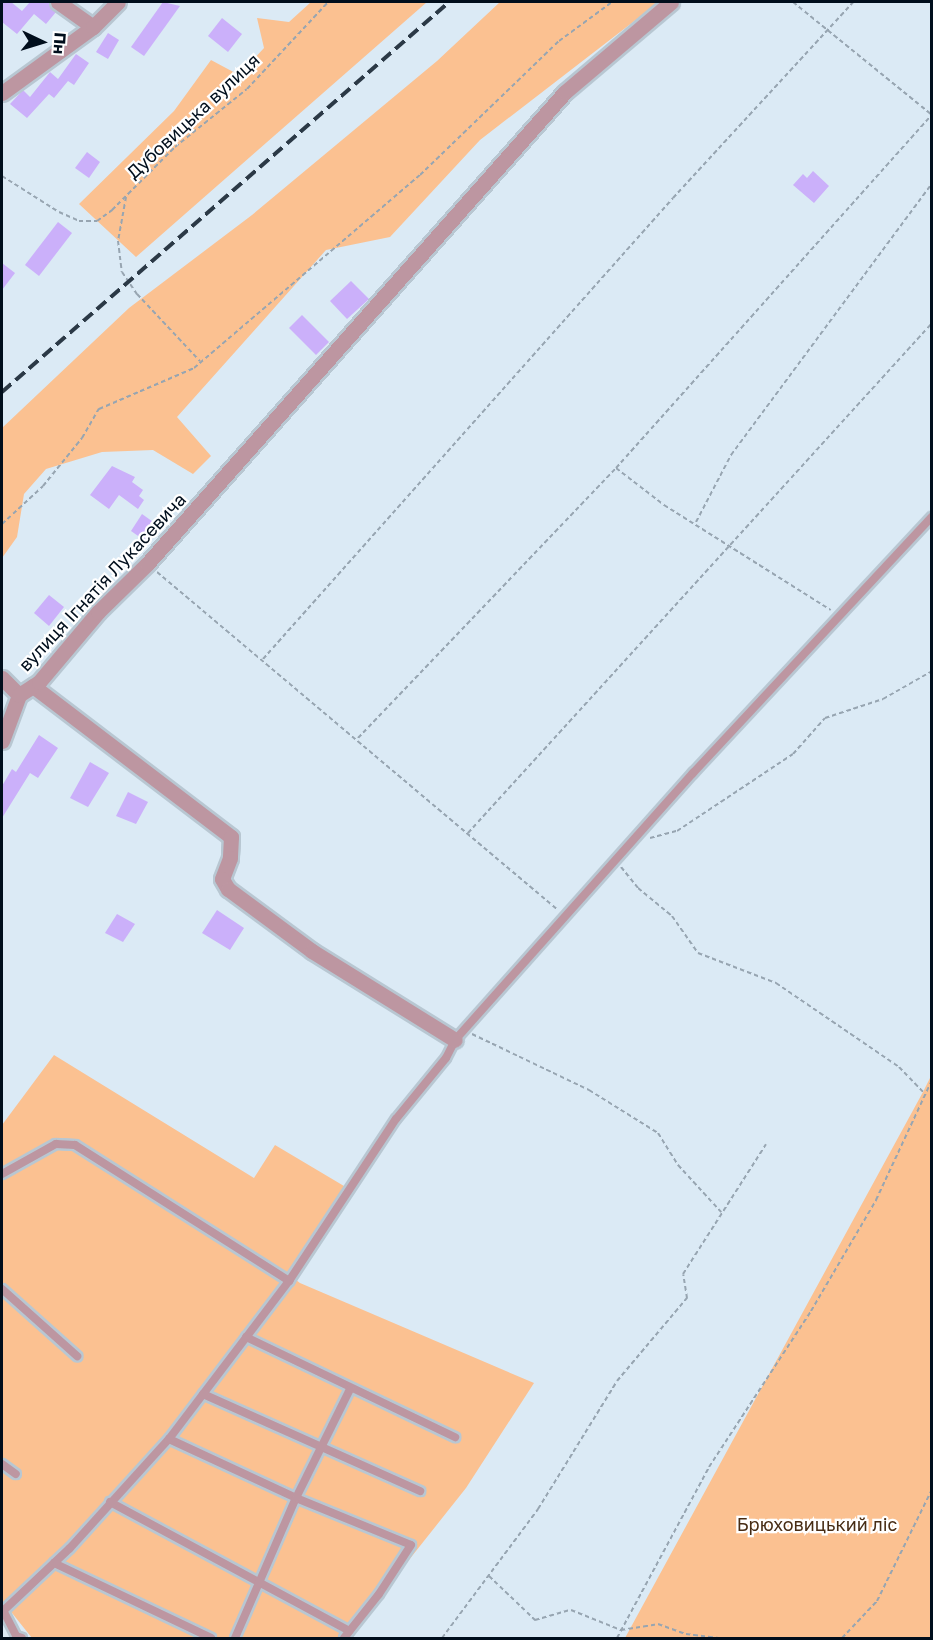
<!DOCTYPE html>
<meta charset="utf-8">
<style>
body{margin:0}
#map{position:relative;width:933px;height:1640px;overflow:hidden;background:#dbeaf5;font-family:"Golos Text",sans-serif}
div>[style]{position:absolute}
.green>*{inset:0;background:#fbc191}
.building>*{inset:0;background:#cbb0fa}
.path>*{height:2px;margin-top:-1px;transform-origin:0;background:repeating-linear-gradient(90deg,#97a5b1 0 4.5px,transparent 0 7.5px)}
.roads{filter:drop-shadow(2px 0 #b8c7d2) drop-shadow(-2px 0 #b8c7d2) drop-shadow(0 2px #b8c7d2) drop-shadow(0 -2px #b8c7d2)}
.service>*{height:8px;margin:-4px;padding:0 4px;transform-origin:4px;border-radius:4px;background:#bd96a1}
.minor>*{height:15px;margin:-7.5px;padding:0 7.5px;transform-origin:7.5px;border-radius:7.5px;background:#bd96a1}
.rail>*{height:4px;margin-top:-2px;transform-origin:0;background:repeating-linear-gradient(90deg,#2b3946 0 12px,transparent 0 18px)}
span{translate:-50% -50%;white-space:nowrap;text-align:center;line-height:1.15;-webkit-text-stroke:4.5px #fff;paint-order:stroke}
.street-label{font-size:18px;color:#000e1c}
.park-label{font-size:18px;color:#472c14}
.frame{position:absolute;inset:0;border:3px solid #000e1c;pointer-events:none}
.north{position:absolute;left:12px;top:12px;width:60px;height:60px;-webkit-text-stroke:4px #fff;paint-order:stroke;rotate:94deg;font-size:16px;font-weight:700;line-height:24px;text-align:center;color:#000e1c}
.north::after{content:'';display:block;margin:auto;width:21px;height:27px;background:#000e1c;clip-path:polygon(50% 0,100% 100%,50% 72%,0 100%)}
</style>
<div id="map">
<div class="green">
<div style="clip-path:polygon(311px 2px,427px 2px,136px 257px,79px 204px,174px 111px,211px 60px,239px 75px,264px 48px,257px 18px,289px 22px)"></div>
<div style="clip-path:polygon(500px 2px,659px 2px,480px 140px,390px 237px,326px 250px,177px 417px,211px 456px,193px 474px,153px 450px,102px 452px,46px 469px,24px 494px,17px 537px,2px 558px,2px 428px,129px 308px,252px 215px,437px 61px)"></div>
<div style="clip-path:polygon(54px 1055px,254px 1178px,275px 1145px,349px 1189px,288px 1274px,300px 1283px,534px 1383px,466px 1488px,347px 1638px,32px 1638px,12px 1613px,2px 1607px,2px 1125px)"></div>
<div style="clip-path:polygon(931px 1076px,931px 1638px,625px 1638px,923px 1092px)"></div>
</div>
<div class="building">
<div style="clip-path:polygon(2px 2px,11px 2px,22px 11px,30px 2px,48px 2px,56px 12px,46px 24px,34px 14px,17px 34px,2px 22px)"></div>
<div style="clip-path:polygon(163px 2px,180px 6px,144px 56px,131px 47px)"></div>
<div style="clip-path:polygon(222px 18px,242px 34px,228px 52px,208px 36px)"></div>
<div style="clip-path:polygon(108px 33px,119px 40px,108px 59px,96px 52px)"></div>
<div style="clip-path:polygon(76px 54px,89px 63px,74px 85px,68px 81px,54px 98px,49px 94px,27px 118px,10px 104px,23px 90px,30px 97px,50px 72px,58px 79px)"></div>
<div style="clip-path:polygon(87px 152px,100px 162px,89px 178px,75px 168px)"></div>
<div style="clip-path:polygon(813px 171px,829px 186px,814px 203px,793px 185px,803px 174px,807px 178px)"></div>
<div style="clip-path:polygon(58px 222px,72px 233px,39px 276px,25px 265px)"></div>
<div style="clip-path:polygon(2px 263px,15px 273px,2px 290px)"></div>
<div style="clip-path:polygon(351px 281px,369px 299px,347px 319px,330px 301px)"></div>
<div style="clip-path:polygon(302px 315px,329px 342px,316px 355px,289px 328px)"></div>
<div style="clip-path:polygon(112px 466px,135px 477px,132px 482px,143px 490px,139px 496px,144px 500px,138px 509px,119px 495px,109px 509px,90px 495px)"></div>
<div style="clip-path:polygon(142px 514px,156px 524px,144px 540px,131px 531px)"></div>
<div style="clip-path:polygon(49px 595px,64px 607px,49px 626px,34px 613px)"></div>
<div style="clip-path:polygon(39px 735px,58px 748px,38px 778px,30px 773px,2px 818px,2px 786px,12px 769px,16px 772px)"></div>
<div style="clip-path:polygon(90px 762px,109px 773px,88px 807px,70px 798px)"></div>
<div style="clip-path:polygon(128px 792px,148px 802px,136px 824px,116px 816px)"></div>
<div style="clip-path:polygon(217px 910px,244px 928px,230px 950px,202px 933px)"></div>
<div style="clip-path:polygon(117px 914px,135px 924px,123px 942px,105px 933px)"></div>
</div>
<div class="path">
<div style="left:793px;top:2px;width:179px;rotate:39.1deg"></div>
<div style="left:2px;top:176px;width:67px;rotate:32.3deg"></div>
<div style="left:59px;top:212px;width:22px;rotate:24deg"></div>
<div style="left:79px;top:221px;width:18px"></div>
<div style="left:97px;top:221px;width:19px;rotate:-36deg"></div>
<div style="left:112px;top:210px;width:89px;rotate:-45deg"></div>
<div style="left:175px;top:147px;width:92px;rotate:-38.9deg"></div>
<div style="left:247px;top:89px;width:119px;rotate:-47deg"></div>
<div style="left:126px;top:197px;width:45px;rotate:100.3deg"></div>
<div style="left:118px;top:241px;width:31px;rotate:83deg"></div>
<div style="left:122px;top:272px;width:27px;rotate:56deg"></div>
<div style="left:137px;top:294px;width:92px;rotate:46.8deg"></div>
<div style="left:616px;top:468px;width:61px;rotate:37.6deg"></div>
<div style="left:664px;top:505px;width:197px;rotate:32.2deg"></div>
<div style="left:696px;top:522px;width:76px;rotate:-62.4deg"></div>
<div style="left:731px;top:455px;width:338px;rotate:-53.5deg"></div>
<div style="left:2px;top:524px;width:56px;rotate:-42.8deg"></div>
<div style="left:43px;top:486px;width:62px;rotate:-50.9deg"></div>
<div style="left:82px;top:438px;width:34px;rotate:-60deg"></div>
<div style="left:99px;top:409px;width:103px;rotate:-23.3deg"></div>
<div style="left:194px;top:368px;width:297px;rotate:-40.5deg"></div>
<div style="left:420px;top:175px;width:193px;rotate:-44deg"></div>
<div style="left:559px;top:41px;width:66px;rotate:-36.3deg"></div>
<div style="left:157px;top:572px;width:524px;rotate:40.13deg"></div>
<div style="left:263px;top:659px;width:617px;rotate:-48.35deg"></div>
<div style="left:673px;top:198px;width:266px;rotate:-47.4deg"></div>
<div style="left:358px;top:738px;width:373px;rotate:-46.3deg"></div>
<div style="left:616px;top:468px;width:474px;rotate:-48.2deg"></div>
<div style="left:468px;top:833px;width:689px;rotate:-47.7deg"></div>
<div style="left:650px;top:838px;width:28px;rotate:-15deg"></div>
<div style="left:677px;top:831px;width:139px;rotate:-33.6deg"></div>
<div style="left:793px;top:754px;width:48px;rotate:-48.4deg"></div>
<div style="left:825px;top:718px;width:61px;rotate:-18.1deg"></div>
<div style="left:883px;top:699px;width:56px;rotate:-29.7deg"></div>
<div style="left:621px;top:867px;width:27px;rotate:51deg"></div>
<div style="left:638px;top:888px;width:44px;rotate:39.5deg"></div>
<div style="left:672px;top:916px;width:45px;rotate:54.9deg"></div>
<div style="left:698px;top:953px;width:84px;rotate:21deg"></div>
<div style="left:776px;top:983px;width:149px;rotate:34.3deg"></div>
<div style="left:899px;top:1067px;width:35px;rotate:46deg"></div>
<div style="left:472px;top:1034px;width:130px;rotate:25.6deg"></div>
<div style="left:589px;top:1090px;width:81px;rotate:31.9deg"></div>
<div style="left:658px;top:1133px;width:38px;rotate:58deg"></div>
<div style="left:678px;top:1165px;width:64px;rotate:47.5deg"></div>
<div style="left:489px;top:1576px;width:64px;rotate:43.7deg"></div>
<div style="left:535px;top:1620px;width:37px;rotate:-16deg"></div>
<div style="left:571px;top:1610px;width:54px;rotate:21.8deg"></div>
<div style="left:621px;top:1630px;width:37px;rotate:-9deg"></div>
<div style="left:658px;top:1624px;width:30px;rotate:20deg"></div>
<div style="left:686px;top:1634px;width:35px;rotate:7deg"></div>
<div style="left:442px;top:1638px;width:161px;rotate:-53.3deg"></div>
<div style="left:538px;top:1509px;width:150px;rotate:-58.3deg"></div>
<div style="left:617px;top:1381px;width:109px;rotate:-49.9deg"></div>
<div style="left:687px;top:1298px;width:24px;rotate:-99deg"></div>
<div style="left:683px;top:1274px;width:154px;rotate:-57.4deg"></div>
<div style="left:617px;top:1638px;width:194px;rotate:-61.7deg"></div>
<div style="left:709px;top:1467px;width:186px;rotate:-56.8deg"></div>
<div style="left:811px;top:1311px;width:129px;rotate:-59.6deg"></div>
<div style="left:876px;top:1200px;width:132px;rotate:-65deg"></div>
<div style="left:842px;top:1638px;width:51px;rotate:-46.6deg"></div>
<div style="left:877px;top:1601px;width:125px;rotate:-63.8deg"></div>
</div>
<div class="roads">
<div class="service">
<div style="left:2px;top:1174px;width:62px;rotate:-29.1deg"></div>
<div style="left:56px;top:1144px;width:19px;rotate:3deg"></div>
<div style="left:75px;top:1145px;width:254px;rotate:32.4deg"></div>
<div style="left:289px;top:1281px;width:194px;rotate:-56.6deg"></div>
<div style="left:396px;top:1119px;width:79px;rotate:-50.7deg"></div>
<div style="left:446px;top:1058px;width:20px;rotate:-63deg"></div>
<div style="left:455px;top:1040px;width:358px;rotate:-48.3deg"></div>
<div style="left:693px;top:773px;width:350px;rotate:-47deg"></div>
<div style="left:2px;top:1289px;width:101px;rotate:41.8deg"></div>
<div style="left:246px;top:1337px;width:232px;rotate:25.6deg"></div>
<div style="left:203px;top:1394px;width:238px;rotate:24.1deg"></div>
<div style="left:169px;top:1439px;width:140px;rotate:24.9deg"></div>
<div style="left:296px;top:1498px;width:124px;rotate:22.2deg"></div>
<div style="left:411px;top:1545px;width:59px;rotate:123.1deg"></div>
<div style="left:379px;top:1594px;width:56px;rotate:128.5deg"></div>
<div style="left:2px;top:1464px;width:17px;rotate:36deg"></div>
<div style="left:110px;top:1502px;width:272px;rotate:28.3deg"></div>
<div style="left:54px;top:1563px;width:174px;rotate:25.5deg"></div>
<div style="left:2px;top:1612px;width:93px;rotate:-43.3deg"></div>
<div style="left:70px;top:1548px;width:147px;rotate:-47.8deg"></div>
<div style="left:169px;top:1439px;width:198px;rotate:-52.8deg"></div>
<div style="left:4px;top:1612px;width:27px;rotate:63deg"></div>
<div style="left:16px;top:1636px;width:6px;rotate:18deg"></div>
<div style="left:235px;top:1638px;width:153px;rotate:-66.5deg"></div>
<div style="left:296px;top:1498px;width:122px;rotate:-63.6deg"></div>
</div>
<div class="minor">
<div style="left:58px;top:2px;width:43px;rotate:35.5deg"></div>
<div style="left:2px;top:93px;width:112px;rotate:-36deg"></div>
<div style="left:93px;top:27px;width:35px;rotate:-45deg"></div>
<div style="left:2px;top:678px;width:24px;rotate:45deg"></div>
<div style="left:33px;top:686px;width:249px;rotate:37.3deg"></div>
<div style="left:231px;top:837px;width:21px;rotate:93deg"></div>
<div style="left:230px;top:858px;width:22px;rotate:111deg"></div>
<div style="left:222px;top:879px;width:12px;rotate:59deg"></div>
<div style="left:228px;top:889px;width:104px;rotate:36.4deg"></div>
<div style="left:312px;top:951px;width:168px;rotate:31.9deg"></div>
<div style="left:2px;top:741px;width:49px;rotate:-69.7deg"></div>
<div style="left:19px;top:695px;width:24px;rotate:-33deg"></div>
<div style="left:39px;top:682px;width:92px;rotate:-49.9deg"></div>
<div style="left:98px;top:612px;width:69px;rotate:-44.4deg"></div>
<div style="left:147px;top:564px;width:630px;rotate:-48.47deg"></div>
<div style="left:565px;top:92px;width:139px;rotate:-40.3deg"></div>
</div>
</div>
<div class="rail">
<div style="left:2px;top:392px;width:593px;rotate:-41.1deg"></div>
</div>
<div class="street-label">
<span style="left:193px;top:116px;rotate:-43deg">Дубовицька вулиця</span>
<span style="left:102px;top:582px;rotate:-47deg">вулиця Ігнатія Лукасевича</span>
</div>
<div class="park-label">
<span style="left:817px;top:1524px">Брюховицький ліс</span>
</div>
<div class="frame"></div>
<div class="north">Пн</div>
</div>
